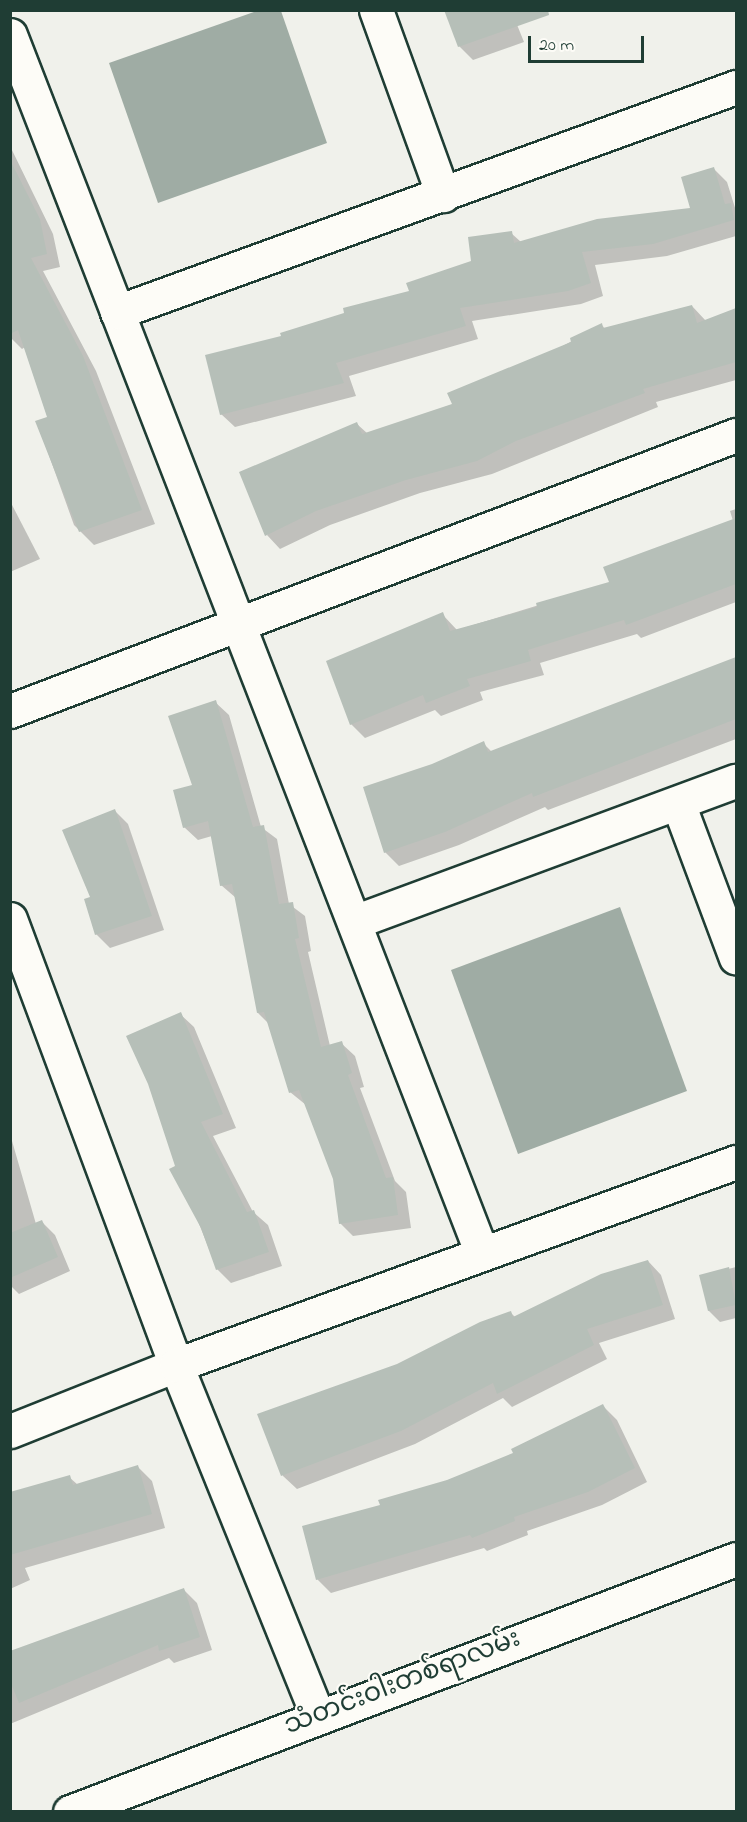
<!DOCTYPE html>
<meta charset="utf-8">
<style>
body{margin:0}
#map{position:relative;width:747px;height:1822px;overflow:hidden;background:#f0f1eb;font-family:"Indie Flower","Noto Sans Myanmar",sans-serif}
div>[style]{position:absolute}
.water>*{inset:0;background:#9faca4}
.shadow>*{inset:0;background:#0003}
.building>*{inset:0;background:#b6bfb8}
.roads{filter:drop-shadow(2px 0 #1f3d34) drop-shadow(-2px 0 #1f3d34) drop-shadow(0 2px #1f3d34) drop-shadow(0 -2px #1f3d34)}
.minor>*{height:33px;margin:-16.5px;padding:0 16.5px;transform-origin:16.5px;border-radius:16.5px;background:#fdfcf7}
.tertiary>*{height:33px;margin:-16.5px;padding:0 16.5px;transform-origin:16.5px;border-radius:16.5px;background:#fdfcf7}
span{translate:-50% -50%;white-space:nowrap;text-align:center;line-height:1.15;-webkit-text-stroke:4.5px #fdfcf7;paint-order:stroke}
.street-label{font-size:26px;color:#1f3d34}
.frame{position:absolute;inset:0;border:12px solid #1f3d34;pointer-events:none}
.scale{position:absolute;left:528px;top:36px;width:116px;height:27px;box-sizing:border-box;border:3px solid #1f3d34;border-top:0;padding-left:8px;font-size:18px;line-height:21px;white-space:nowrap;color:#1f3d34;-webkit-text-stroke:4px #fdfcf7;paint-order:stroke}
</style>
<div id="map">
<div class="water">
<div style="clip-path:polygon(257px 11px,281px 11px,327px 143px,158px 203px,109px 63px)"></div>
<div style="clip-path:polygon(620px 907px,687px 1091px,518px 1154px,451px 970px)"></div>
</div>
<div class="shadow">
<div style="clip-path:polygon(511px 10px,524px 42px,473px 60px,459px 46px)"></div>
<div style="clip-path:polygon(10px 146px,53px 234px,60px 267px,43px 271px,96px 371px,155px 524px,94px 545px,74px 525px,37px 422px,49px 418px,25px 347px,22px 349px,10px 337px)"></div>
<div style="clip-path:polygon(714px 169px,727px 182px,736px 211px,736px 236px,667px 256px,595px 265px,603px 296px,581px 304px,472px 321px,478px 339px,349px 376px,356px 396px,235px 427px,221px 414px,282px 338px,411px 292px,473px 262px,511px 233px,521px 242px,692px 209px)"></div>
<div style="clip-path:polygon(692px 306px,706px 321px,736px 309px,736px 380px,656px 402px,658px 407px,492px 474px,420px 493px,330px 525px,280px 549px,267px 535px,357px 424px,368px 434px,454px 404px,602px 325px,605px 329px)"></div>
<div style="clip-path:polygon(10px 501px,40px 559px,10px 572px)"></div>
<div style="clip-path:polygon(736px 509px,736px 602px,641px 638px,637px 634px,540px 663px,544px 675px,480px 692px,483px 700px,441px 716px,435px 710px,365px 738px,351px 724px,442px 614px,457px 630px,611px 583px,733px 521px,730px 511px)"></div>
<div style="clip-path:polygon(736px 658px,736px 739px,548px 810px,545px 807px,459px 845px,399px 866px,385px 852px,433px 766px,483px 743px,492px 752px)"></div>
<div style="clip-path:polygon(215px 702px,229px 715px,261px 827px,277px 839px,289px 904px,305px 916px,311px 951px,308px 952px,330px 1046px,341px 1043px,355px 1056px,364px 1087px,360px 1088px,395px 1181px,406px 1192px,411px 1228px,353px 1236px,340px 1223px,334px 1178px,306px 1105px,290px 1092px,269px 1024px,258px 1013px,236px 898px,221px 885px,212px 836px,198px 840px,184px 827px)"></div>
<div style="clip-path:polygon(114px 810px,128px 824px,164px 930px,110px 948px,96px 934px,92px 898px)"></div>
<div style="clip-path:polygon(180px 1014px,194px 1027px,236px 1128px,213px 1136px,253px 1212px,268px 1225px,282px 1266px,231px 1283px,217px 1269px,176px 1166px)"></div>
<div style="clip-path:polygon(10px 1134px,36px 1224px,41px 1221px,55px 1235px,70px 1271px,19px 1294px,10px 1285px)"></div>
<div style="clip-path:polygon(648px 1261px,661px 1275px,675px 1319px,599px 1343px,607px 1359px,512px 1407px,503px 1398px,415px 1444px,297px 1489px,283px 1476px,259px 1415px,398px 1365px,511px 1313px,515px 1317px)"></div>
<div style="clip-path:polygon(736px 1267px,736px 1318px,720px 1322px,709px 1311px,701px 1276px)"></div>
<div style="clip-path:polygon(603px 1406px,617px 1420px,647px 1482px,602px 1505px,527px 1531px,528px 1535px,487px 1551px,484px 1548px,331px 1593px,317px 1579px,382px 1506px,515px 1454px)"></div>
<div style="clip-path:polygon(138px 1467px,152px 1481px,165px 1528px,25px 1568px,30px 1580px,10px 1589px,10px 1497px,69px 1477px,78px 1485px)"></div>
<div style="clip-path:polygon(184px 1590px,197px 1603px,212px 1650px,174px 1663px,169px 1658px,10px 1724px,10px 1652px)"></div>
</div>
<div class="building">
<div style="clip-path:polygon(444px 10px,548px 10px,549px 15px,458px 47px)"></div>
<div style="clip-path:polygon(10px 160px,40px 219px,47px 254px,31px 258px,83px 356px,142px 510px,79px 532px,35px 421px,47px 417px,18px 330px,10px 334px)"></div>
<div style="clip-path:polygon(714px 167px,725px 204px,731px 203px,734px 220px,653px 244px,582px 252px,591px 283px,568px 291px,460px 308px,466px 326px,336px 363px,344px 383px,220px 415px,205px 355px,281px 336px,280px 333px,344px 313px,343px 308px,409px 291px,406px 283px,471px 261px,468px 237px,512px 231px,514px 243px,597px 219px,690px 208px,681px 177px)"></div>
<div style="clip-path:polygon(692px 305px,697px 323px,736px 308px,736px 362px,643px 389px,645px 393px,516px 441px,477px 461px,406px 480px,316px 511px,265px 536px,239px 472px,357px 422px,362px 434px,452px 404px,447px 393px,571px 342px,570px 338px,602px 323px,603px 328px)"></div>
<div style="clip-path:polygon(736px 518px,736px 584px,626px 625px,624px 620px,528px 650px,531px 661px,467px 679px,470px 686px,426px 703px,423px 695px,350px 725px,326px 661px,443px 612px,450px 631px,537px 607px,536px 603px,609px 582px,603px 567px)"></div>
<div style="clip-path:polygon(736px 657px,736px 719px,533px 797px,532px 793px,445px 832px,384px 853px,363px 787px,432px 764px,484px 741px,488px 752px)"></div>
<div style="clip-path:polygon(216px 700px,253px 827px,264px 825px,279px 904px,293px 902px,299px 938px,295px 939px,321px 1047px,342px 1041px,352px 1073px,348px 1075px,386px 1178px,393px 1177px,398px 1215px,339px 1224px,333px 1179px,299px 1090px,289px 1093px,264px 1012px,257px 1013px,232px 884px,220px 886px,208px 821px,183px 828px,173px 790px,192px 785px,168px 716px)"></div>
<div style="clip-path:polygon(115px 809px,152px 916px,95px 935px,84px 899px,90px 897px,62px 830px)"></div>
<div style="clip-path:polygon(181px 1012px,223px 1114px,201px 1122px,247px 1212px,254px 1210px,269px 1252px,216px 1270px,201px 1228px,169px 1169px,175px 1166px,148px 1084px,126px 1036px)"></div>
<div style="clip-path:polygon(42px 1220px,58px 1257px,10px 1278px,10px 1233px)"></div>
<div style="clip-path:polygon(648px 1260px,663px 1305px,587px 1329px,594px 1345px,497px 1394px,493px 1383px,401px 1431px,281px 1476px,257px 1414px,397px 1364px,480px 1322px,511px 1311px,513px 1317px,601px 1274px)"></div>
<div style="clip-path:polygon(729px 1267px,736px 1305px,708px 1311px,699px 1275px)"></div>
<div style="clip-path:polygon(603px 1404px,635px 1468px,588px 1492px,514px 1517px,515px 1521px,472px 1538px,470px 1535px,316px 1580px,302px 1526px,380px 1505px,378px 1500px,447px 1480px,513px 1453px,511px 1449px)"></div>
<div style="clip-path:polygon(138px 1465px,152px 1514px,10px 1555px,10px 1492px,70px 1475px,73px 1485px)"></div>
<div style="clip-path:polygon(184px 1588px,200px 1637px,159px 1651px,158px 1645px,19px 1703px,10px 1681px,10px 1651px)"></div>
</div>
<div class="roads">
<div class="minor">
<div style="left:376px;top:10px;width:197px;rotate:70.1deg"></div>
<div style="left:10px;top:35px;width:1307px;rotate:68.83deg"></div>
<div style="left:117px;top:312px;width:659px;rotate:-19.98deg"></div>
<div style="left:10px;top:711px;width:777px;rotate:-20.82deg"></div>
<div style="left:678px;top:803px;width:165px;rotate:69.5deg"></div>
<div style="left:10px;top:919px;width:476px;rotate:69.6deg"></div>
<div style="left:176px;top:1365px;width:379px;rotate:68deg"></div>
<div style="left:354px;top:922px;width:407px;rotate:-20.3deg"></div>
<div style="left:10px;top:1431px;width:179px;rotate:-21.7deg"></div>
<div style="left:176px;top:1365px;width:596px;rotate:-19.93deg"></div>
</div>
<div class="tertiary">
<div style="left:70px;top:1812px;width:712px;rotate:-20.8deg"></div>
</div>
</div>
<div class="street-label">
<span style="left:403px;top:1684px;rotate:-21deg">သံတင်းဝါးတစ်ရာလမ်း</span>
</div>
<div class="frame"></div>
<div class="scale">20 m</div>
</div>
